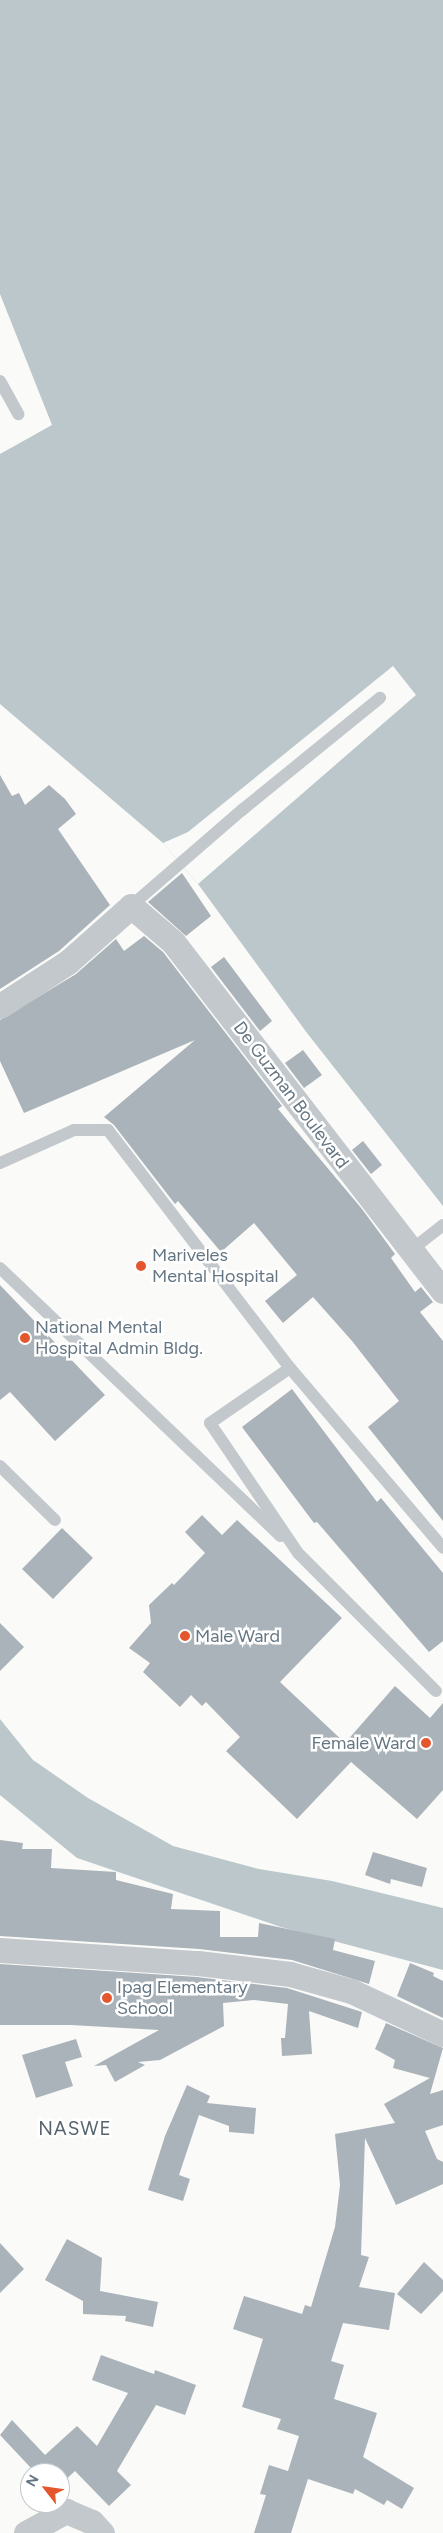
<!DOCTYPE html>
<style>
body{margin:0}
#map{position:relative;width:443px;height:2533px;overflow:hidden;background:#fafaf8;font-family:Figtree,sans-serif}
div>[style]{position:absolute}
.water>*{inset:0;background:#bbc7cb}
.pier>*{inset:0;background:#fafaf8}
.building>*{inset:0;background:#aab3b9}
.lane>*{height:12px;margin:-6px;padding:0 6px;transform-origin:6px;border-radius:6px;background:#c3c8cc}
.street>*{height:25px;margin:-12.5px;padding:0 12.5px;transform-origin:12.5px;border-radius:12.5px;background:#c3c8cc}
.dots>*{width:14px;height:14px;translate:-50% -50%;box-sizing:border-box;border:2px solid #fff;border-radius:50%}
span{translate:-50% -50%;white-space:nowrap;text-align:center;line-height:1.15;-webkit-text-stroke:5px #fff;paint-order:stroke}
.street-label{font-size:18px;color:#657683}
.poi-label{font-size:18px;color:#657683}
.left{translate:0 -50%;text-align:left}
.right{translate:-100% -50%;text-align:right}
.neighbourhood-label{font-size:19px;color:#57646e;letter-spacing:1px}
.north{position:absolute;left:20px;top:2463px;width:50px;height:50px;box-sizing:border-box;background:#fff;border:1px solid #c1c8cd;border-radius:50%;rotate:300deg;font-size:14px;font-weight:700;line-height:20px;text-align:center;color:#657683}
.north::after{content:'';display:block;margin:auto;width:18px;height:22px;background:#e4572e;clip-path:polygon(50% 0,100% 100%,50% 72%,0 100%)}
</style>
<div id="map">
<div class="water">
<div style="clip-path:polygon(0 0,443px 0,443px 1206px,307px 1033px,198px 884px,163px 843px,0 704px)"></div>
<div style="clip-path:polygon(0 1719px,33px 1760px,88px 1798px,173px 1846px,259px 1869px,332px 1881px,443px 1908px,443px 1970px,281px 1927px,77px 1858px,0 1795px)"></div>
</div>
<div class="pier">
<div style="clip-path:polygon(0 294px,52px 425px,0 454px)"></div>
<div style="clip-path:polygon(393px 666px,416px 695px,198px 884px,163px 843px,188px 832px)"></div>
</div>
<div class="building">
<div style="clip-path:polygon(0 775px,12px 796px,19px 793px,25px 805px,49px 785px,65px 799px,76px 814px,58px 829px,110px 905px,59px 951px,0 989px)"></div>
<div style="clip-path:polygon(182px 873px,211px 916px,186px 936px,148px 902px)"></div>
<div style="clip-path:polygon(144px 936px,163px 952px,282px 1106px,278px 1109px,362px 1209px,395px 1254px,391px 1258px,415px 1292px,421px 1287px,433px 1302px,420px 1312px,443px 1341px,443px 1521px,368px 1427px,399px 1401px,352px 1341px,313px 1297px,283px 1323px,265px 1301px,297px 1275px,254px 1223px,221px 1252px,178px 1201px,175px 1204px,114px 1125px,104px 1117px,195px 1040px,24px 1113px,0 1061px,0 1020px,76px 974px,116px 939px,124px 951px)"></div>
<div style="clip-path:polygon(224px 957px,272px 1021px,260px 1031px,211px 967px)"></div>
<div style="clip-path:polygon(303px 1050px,322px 1075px,304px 1088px,285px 1063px)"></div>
<div style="clip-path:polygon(363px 1141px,382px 1165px,371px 1174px,352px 1150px)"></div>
<div style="clip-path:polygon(0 1285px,105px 1395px,55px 1441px,10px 1392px,0 1400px)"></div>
<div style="clip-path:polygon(292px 1389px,377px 1502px,381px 1498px,443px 1573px,443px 1641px,429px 1652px,317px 1522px,314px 1523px,242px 1427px)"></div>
<div style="clip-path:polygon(202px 1515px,222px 1535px,237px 1520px,342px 1618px,280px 1682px,345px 1743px,395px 1686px,430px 1718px,443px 1703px,443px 1790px,417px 1819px,351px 1762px,297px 1819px,226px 1751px,240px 1737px,206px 1702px,202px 1706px,191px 1695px,180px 1707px,143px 1672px,150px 1663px,129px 1648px,151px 1623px,149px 1605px,172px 1583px,174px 1585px,205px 1553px,185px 1532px)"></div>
<div style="clip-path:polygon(62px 1528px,93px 1558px,53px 1599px,22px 1569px)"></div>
<div style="clip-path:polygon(0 1623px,24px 1647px,0 1671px)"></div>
<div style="clip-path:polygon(0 1840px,23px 1843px,22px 1849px,52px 1849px,51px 1868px,116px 1872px,116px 1880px,173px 1894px,171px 1909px,220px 1911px,220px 1937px,258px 1937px,259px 1923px,335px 1939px,333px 1950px,375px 1961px,369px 1984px,292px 1960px,199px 1949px,0 1936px)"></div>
<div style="clip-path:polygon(373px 1852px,427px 1868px,422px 1887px,391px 1879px,390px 1884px,365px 1875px)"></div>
<div style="clip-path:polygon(410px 1963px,434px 1973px,433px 1976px,443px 1981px,443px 2018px,397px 1996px)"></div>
<div style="clip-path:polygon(0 1964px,197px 1977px,287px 1988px,362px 2012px,358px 2028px,309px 2011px,312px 2054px,282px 2056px,281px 2038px,285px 2038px,288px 2004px,254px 2000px,223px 2003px,224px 2026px,160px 2060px,138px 2062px,145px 2065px,115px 2082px,106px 2065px,94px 2066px,159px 2030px,71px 2025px,0 2025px)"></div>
<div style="clip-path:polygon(386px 2023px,443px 2048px,430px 2094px,443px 2090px,443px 2125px,425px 2131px,437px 2159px,443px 2162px,443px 2184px,396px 2205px,365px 2138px,361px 2255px,369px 2257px,359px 2287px,395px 2293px,389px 2330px,343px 2323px,331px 2361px,344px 2365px,334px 2399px,377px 2413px,363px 2457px,414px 2488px,402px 2509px,387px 2500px,384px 2505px,355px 2489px,353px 2494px,308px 2479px,291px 2533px,254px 2533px,266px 2495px,260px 2494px,269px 2465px,288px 2471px,299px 2436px,277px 2429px,281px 2419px,242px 2407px,263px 2339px,233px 2329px,244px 2296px,302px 2314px,305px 2305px,311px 2307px,335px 2227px,340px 2185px,335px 2134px,395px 2123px,384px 2104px,430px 2078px,393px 2068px,395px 2060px,375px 2049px)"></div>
<div style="clip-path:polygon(76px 2039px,82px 2057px,65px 2062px,73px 2086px,36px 2098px,22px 2055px)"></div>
<div style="clip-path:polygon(187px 2085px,210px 2096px,207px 2103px,256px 2108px,254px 2134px,229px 2132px,229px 2126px,199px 2115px,179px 2175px,190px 2179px,183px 2201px,148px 2190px,165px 2136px)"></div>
<div style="clip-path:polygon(67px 2239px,102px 2258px,100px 2291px,158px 2302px,153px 2327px,125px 2321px,126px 2316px,83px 2314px,83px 2301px,45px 2280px)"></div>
<div style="clip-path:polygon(0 2243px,24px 2269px,0 2293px)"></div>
<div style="clip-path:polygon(424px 2262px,443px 2280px,443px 2291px,421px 2314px,397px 2294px)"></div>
<div style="clip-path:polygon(101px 2355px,154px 2374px,155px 2370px,196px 2385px,185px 2415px,156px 2405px,117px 2471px,131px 2485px,109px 2506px,75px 2471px,60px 2485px,60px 2473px,26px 2473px,31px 2468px,0 2435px,12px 2420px,45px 2455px,77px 2426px,97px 2446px,128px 2393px,92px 2380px)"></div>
</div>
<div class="lane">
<div style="left:0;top:381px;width:38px;rotate:61deg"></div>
<div style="left:131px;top:906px;width:147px;rotate:-40.9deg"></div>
<div style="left:242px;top:810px;width:178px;rotate:-39.1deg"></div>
<div style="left:0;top:1163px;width:81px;rotate:-24deg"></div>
<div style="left:74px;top:1130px;width:34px"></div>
<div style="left:108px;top:1130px;width:300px;rotate:52.6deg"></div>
<div style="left:290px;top:1368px;width:236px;rotate:49.6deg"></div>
<div style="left:410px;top:1251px;width:42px;rotate:-38.2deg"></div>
<div style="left:0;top:1268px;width:388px;rotate:43.7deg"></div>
<div style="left:290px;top:1368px;width:97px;rotate:145.5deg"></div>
<div style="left:210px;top:1423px;width:157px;rotate:55.9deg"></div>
<div style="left:298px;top:1553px;width:195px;rotate:45deg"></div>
<div style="left:0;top:1466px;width:77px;rotate:44.5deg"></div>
</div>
<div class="street">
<div style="left:0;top:1006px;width:81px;rotate:-32.9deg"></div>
<div style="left:68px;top:962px;width:84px;rotate:-41.6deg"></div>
<div style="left:131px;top:906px;width:55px;rotate:40.6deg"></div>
<div style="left:173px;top:942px;width:441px;rotate:52.3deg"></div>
<div style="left:0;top:1950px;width:198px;rotate:3.8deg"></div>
<div style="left:198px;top:1963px;width:93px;rotate:6.8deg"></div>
<div style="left:290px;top:1974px;width:63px;rotate:15.6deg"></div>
<div style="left:351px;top:1991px;width:102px;rotate:25.1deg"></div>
<div style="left:26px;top:2533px;width:46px;rotate:-28.8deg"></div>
<div style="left:66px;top:2511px;width:28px;rotate:23deg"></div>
<div style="left:92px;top:2522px;width:15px;rotate:48deg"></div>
</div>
<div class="dots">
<div style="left:141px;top:1266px;background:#e4572e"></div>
<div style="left:25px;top:1338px;background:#e4572e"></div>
<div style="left:185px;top:1636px;background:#e4572e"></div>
<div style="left:426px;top:1743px;background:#e4572e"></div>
<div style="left:107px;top:1998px;background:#e4572e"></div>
</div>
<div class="street-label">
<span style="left:291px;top:1095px;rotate:53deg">De Guzman Boulevard</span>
</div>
<div class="poi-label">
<span class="left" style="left:152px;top:1266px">Mariveles<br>Mental Hospital</span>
<span class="left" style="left:35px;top:1338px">National Mental<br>Hospital Admin Bldg.</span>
<span class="left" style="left:195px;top:1636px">Male Ward</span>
<span class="right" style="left:416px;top:1743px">Female Ward</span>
<span class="left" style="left:117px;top:1998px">Ipag Elementary<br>School</span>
</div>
<div class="neighbourhood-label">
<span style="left:75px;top:2129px">NASWE</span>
</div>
<div class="north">N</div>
</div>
